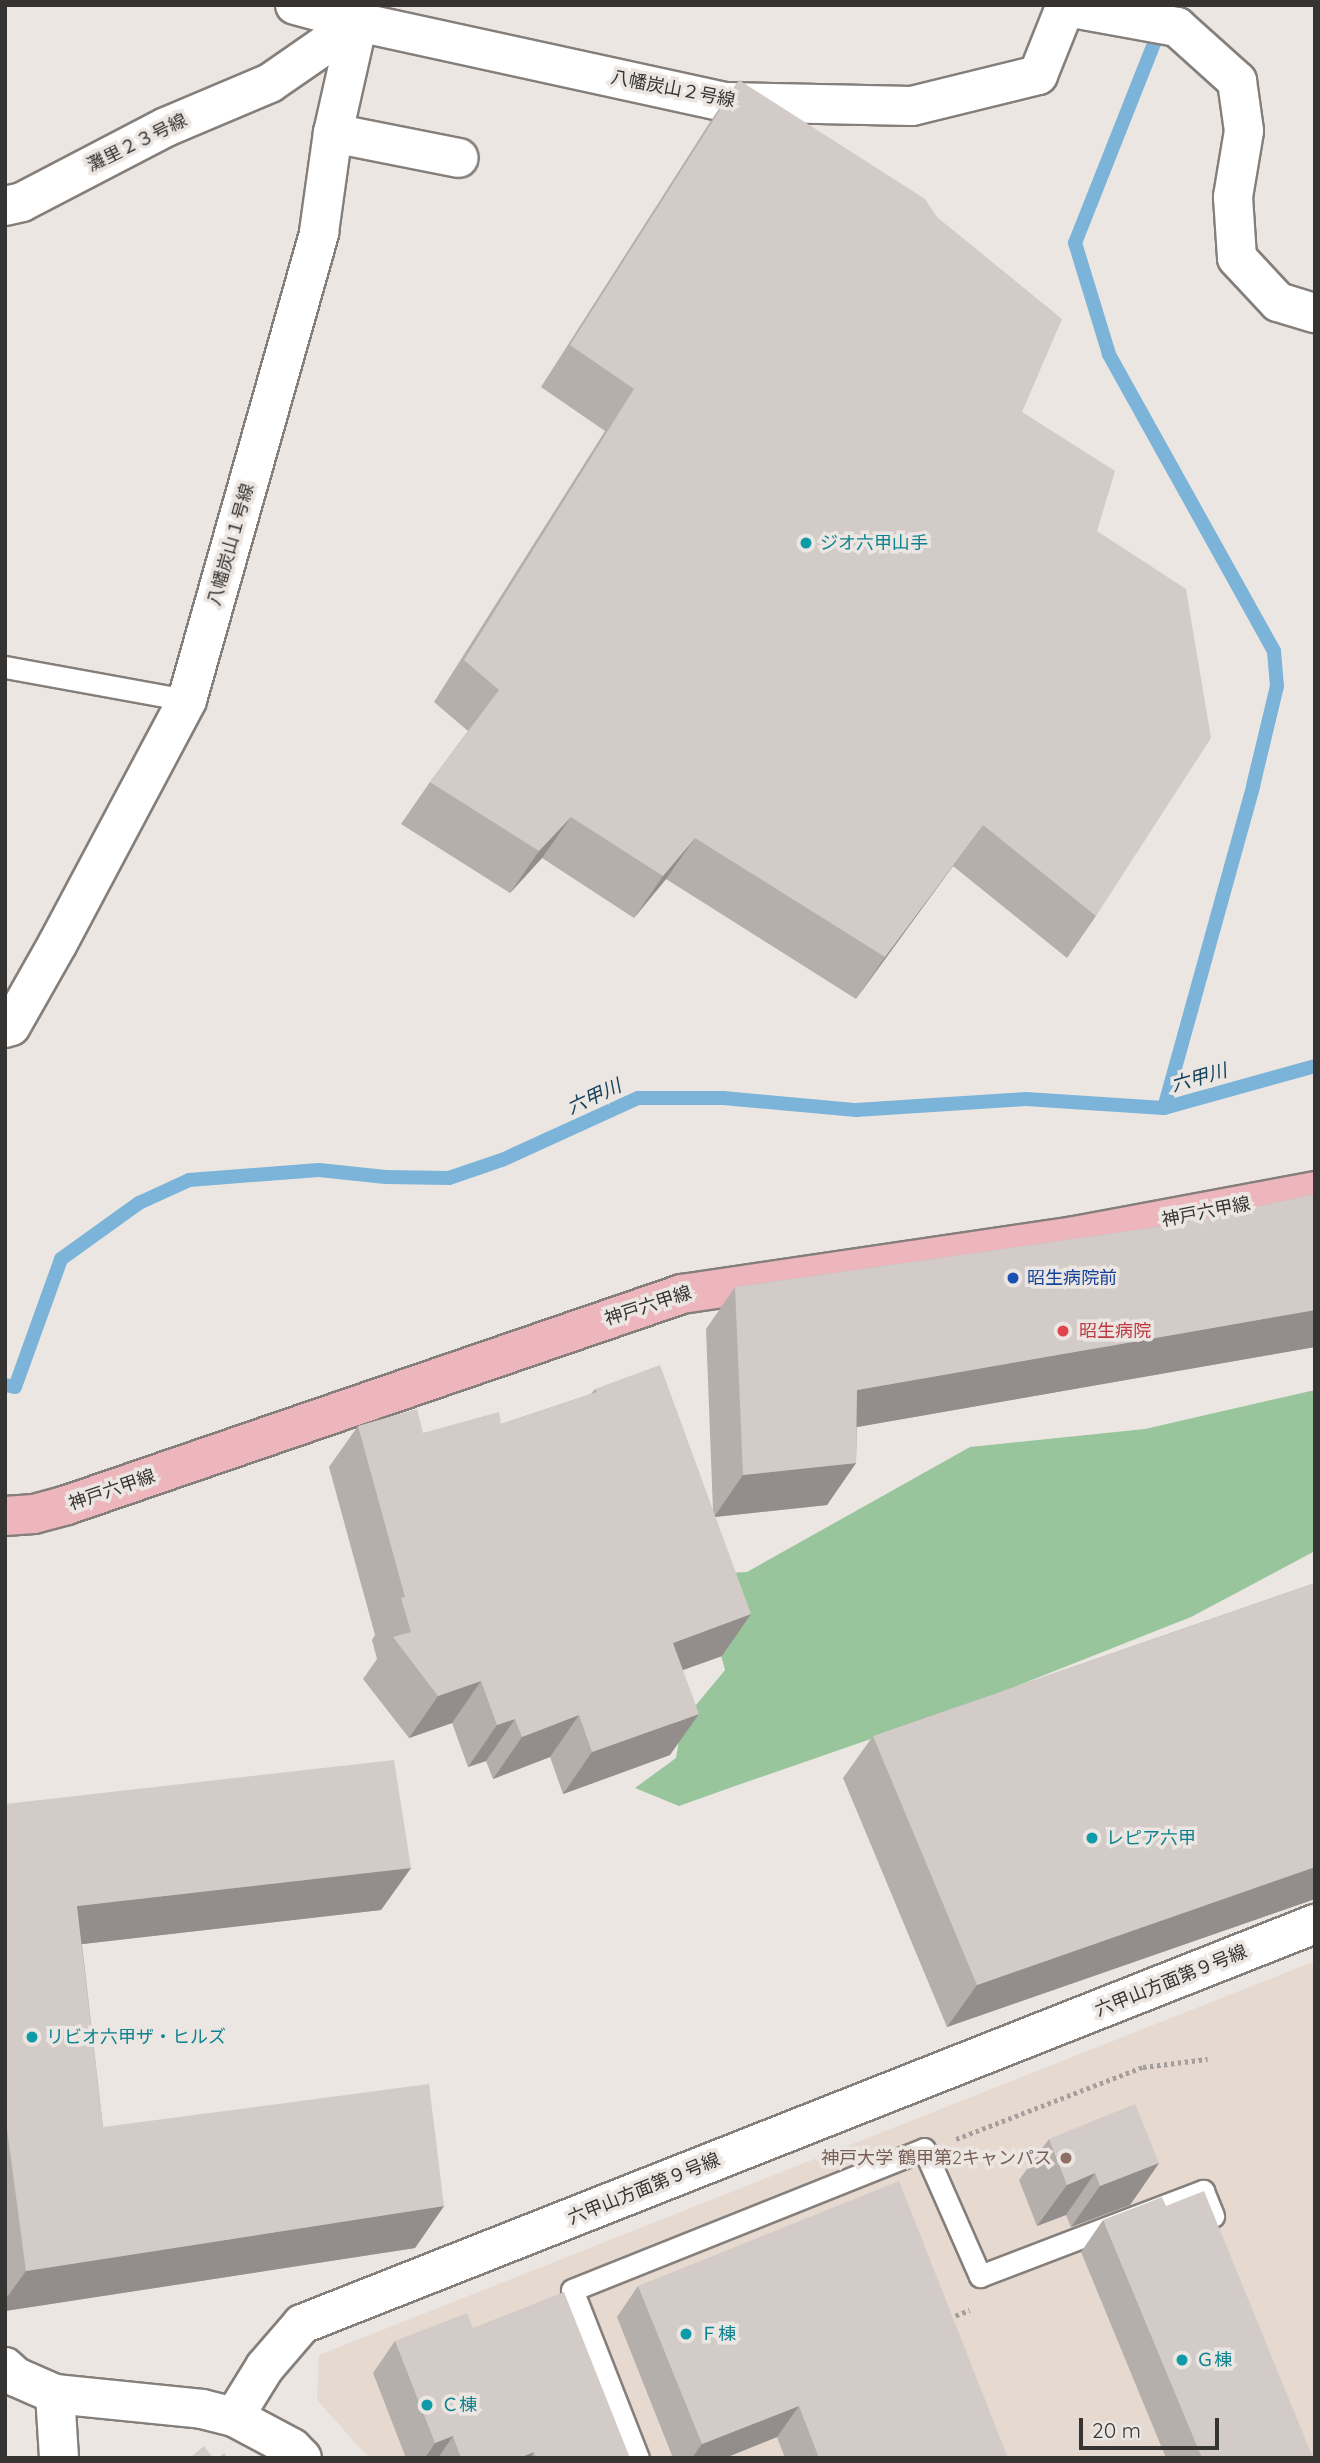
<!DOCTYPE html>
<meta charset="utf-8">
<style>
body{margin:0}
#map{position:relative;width:1320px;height:2463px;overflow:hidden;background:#ece6e2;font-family:Quicksand,"Noto Sans JP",sans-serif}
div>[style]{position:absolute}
.built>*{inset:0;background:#e6d9d0}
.green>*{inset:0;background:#98c59c}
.stream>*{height:14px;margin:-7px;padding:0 7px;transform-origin:7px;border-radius:7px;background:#7bb4d8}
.path>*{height:4.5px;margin-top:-2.25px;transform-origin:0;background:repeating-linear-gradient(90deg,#a49f9c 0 3.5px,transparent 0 7px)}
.roads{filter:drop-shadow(2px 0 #857f7b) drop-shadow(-2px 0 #857f7b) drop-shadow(0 2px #857f7b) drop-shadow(0 -2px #857f7b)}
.lane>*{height:21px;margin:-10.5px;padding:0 10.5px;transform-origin:10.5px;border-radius:10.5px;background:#fff}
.street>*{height:38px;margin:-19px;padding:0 19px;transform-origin:19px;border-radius:19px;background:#fff}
.secondary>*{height:38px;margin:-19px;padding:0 19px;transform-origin:19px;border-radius:19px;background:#fff}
.primary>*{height:38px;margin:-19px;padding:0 19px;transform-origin:19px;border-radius:19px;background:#edb6bc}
.wall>*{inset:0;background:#b5afab}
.shaded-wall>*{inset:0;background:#938e8b}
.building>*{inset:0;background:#d2cbc7}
.dots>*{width:19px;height:19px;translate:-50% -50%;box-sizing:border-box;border:4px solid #ece6e2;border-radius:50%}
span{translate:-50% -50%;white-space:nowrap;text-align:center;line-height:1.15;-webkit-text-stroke:7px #ece6e2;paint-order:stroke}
.street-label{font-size:18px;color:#363432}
.culture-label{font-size:18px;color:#0d838f}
.left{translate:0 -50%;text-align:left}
.transit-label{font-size:18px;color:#164399}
.health-label{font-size:18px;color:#be3a42}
.education-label{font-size:18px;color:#785e54}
.right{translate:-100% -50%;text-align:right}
.water-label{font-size:19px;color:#14425b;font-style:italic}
.frame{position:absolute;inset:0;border:7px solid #363432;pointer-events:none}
.scale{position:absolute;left:1079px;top:2418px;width:140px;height:32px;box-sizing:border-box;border:4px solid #363432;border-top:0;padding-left:9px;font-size:21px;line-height:24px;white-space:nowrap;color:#363432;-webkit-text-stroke:5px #ece6e2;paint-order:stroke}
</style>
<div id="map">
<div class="built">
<div style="clip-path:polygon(1315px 1961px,1315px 2458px,369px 2458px,317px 2400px,319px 2355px)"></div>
</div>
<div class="green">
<div style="clip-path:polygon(1315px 1390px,1315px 1551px,1191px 1617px,969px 1705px,735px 1786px,679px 1806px,635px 1788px,676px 1758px,682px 1722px,725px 1670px,711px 1618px,709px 1574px,747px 1572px,970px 1447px,1145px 1429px)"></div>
</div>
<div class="stream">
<div style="left:1164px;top:1108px;width:334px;rotate:-74.5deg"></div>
<div style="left:1253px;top:786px;width:103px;rotate:-76.5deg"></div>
<div style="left:1277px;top:686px;width:35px;rotate:-95deg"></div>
<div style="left:1274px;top:651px;width:340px;rotate:-119.1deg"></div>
<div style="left:1109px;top:354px;width:116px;rotate:-107deg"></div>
<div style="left:1075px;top:243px;width:256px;rotate:-68.4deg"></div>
<div style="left:5px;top:1385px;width:10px;rotate:11deg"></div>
<div style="left:15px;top:1387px;width:136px;rotate:-70.2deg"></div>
<div style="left:61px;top:1259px;width:96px;rotate:-35.7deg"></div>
<div style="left:139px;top:1203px;width:55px;rotate:-24.7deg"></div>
<div style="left:189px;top:1180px;width:130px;rotate:-4.4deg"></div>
<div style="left:319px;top:1170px;width:67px;rotate:6deg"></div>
<div style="left:386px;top:1177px;width:63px;rotate:0.9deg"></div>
<div style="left:449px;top:1178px;width:56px;rotate:-18.8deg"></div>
<div style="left:502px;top:1160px;width:149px;rotate:-24.5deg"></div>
<div style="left:638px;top:1098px;width:85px"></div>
<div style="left:723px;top:1098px;width:134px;rotate:5.2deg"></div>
<div style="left:856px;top:1110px;width:170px;rotate:-3.7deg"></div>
<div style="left:1026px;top:1099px;width:138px;rotate:3.7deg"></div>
<div style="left:1164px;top:1108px;width:157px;rotate:-15.5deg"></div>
</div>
<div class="path">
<div style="left:956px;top:2139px;width:200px;rotate:-21.1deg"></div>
<div style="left:1143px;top:2067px;width:65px;rotate:-7deg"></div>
<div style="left:949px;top:2318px;width:22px;rotate:-21deg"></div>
</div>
<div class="roads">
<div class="lane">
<div style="left:5px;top:667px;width:185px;rotate:10.3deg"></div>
<div style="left:638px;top:2458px;width:180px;rotate:-111.4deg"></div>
<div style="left:572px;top:2290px;width:379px;rotate:-21.8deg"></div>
<div style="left:924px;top:2149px;width:139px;rotate:66.2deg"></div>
<div style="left:980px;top:2276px;width:239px;rotate:-20.9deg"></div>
<div style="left:1203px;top:2191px;width:27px;rotate:68deg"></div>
</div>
<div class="street">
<div style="left:295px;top:5px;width:65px;rotate:15.1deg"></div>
<div style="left:358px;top:22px;width:377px;rotate:12.3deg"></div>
<div style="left:726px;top:102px;width:186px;rotate:1.2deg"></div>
<div style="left:912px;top:106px;width:130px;rotate:-13.8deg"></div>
<div style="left:1038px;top:75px;width:75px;rotate:-68.2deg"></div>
<div style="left:1067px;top:7px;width:112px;rotate:10.3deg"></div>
<div style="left:1177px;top:27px;width:81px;rotate:42deg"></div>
<div style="left:1237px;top:81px;width:50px;rotate:82deg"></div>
<div style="left:1244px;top:131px;width:67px;rotate:99.5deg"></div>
<div style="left:1233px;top:197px;width:61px;rotate:86.2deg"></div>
<div style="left:1237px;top:258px;width:60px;rotate:47deg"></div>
<div style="left:1278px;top:302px;width:39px;rotate:17deg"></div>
<div style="left:333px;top:133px;width:128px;rotate:11.2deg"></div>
<div style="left:5px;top:206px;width:17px;rotate:-13deg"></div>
<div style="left:22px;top:202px;width:162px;rotate:-27.5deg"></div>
<div style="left:166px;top:127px;width:113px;rotate:-22.9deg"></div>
<div style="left:270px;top:83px;width:107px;rotate:-34.7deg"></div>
<div style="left:5px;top:1028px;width:6px;rotate:-18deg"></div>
<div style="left:11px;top:1026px;width:95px;rotate:-60.5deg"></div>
<div style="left:58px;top:943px;width:275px;rotate:-62deg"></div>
<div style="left:187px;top:700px;width:486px;rotate:-74.2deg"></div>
<div style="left:319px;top:232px;width:100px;rotate:-82deg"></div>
<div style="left:333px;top:133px;width:114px;rotate:-77.3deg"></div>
<div style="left:55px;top:2394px;width:64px;rotate:86.4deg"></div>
<div style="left:234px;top:2417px;width:59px;rotate:-58.2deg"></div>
<div style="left:265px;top:2367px;width:57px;rotate:-49.3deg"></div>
<div style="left:302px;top:2324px;width:1089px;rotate:-21.55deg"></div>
</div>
<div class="secondary">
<div style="left:5px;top:2367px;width:15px;rotate:42deg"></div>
<div style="left:16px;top:2377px;width:43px;rotate:23.6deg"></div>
<div style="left:55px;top:2394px;width:148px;rotate:5.8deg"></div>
<div style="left:202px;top:2409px;width:33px;rotate:14deg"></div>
<div style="left:234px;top:2417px;width:66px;rotate:28.1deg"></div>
<div style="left:292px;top:2448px;width:14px;rotate:45deg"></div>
</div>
<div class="primary">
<div style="left:5px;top:1516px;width:29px;rotate:-4deg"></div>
<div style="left:34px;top:1514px;width:34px;rotate:-15deg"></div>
<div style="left:67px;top:1505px;width:650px;rotate:-18.94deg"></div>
<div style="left:682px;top:1294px;width:397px;rotate:-8.4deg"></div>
<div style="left:1075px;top:1236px;width:244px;rotate:-10.6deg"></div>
</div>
</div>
<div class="wall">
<div style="clip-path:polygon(739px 80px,1022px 412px,1097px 531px,1096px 916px,1067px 958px,953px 866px,856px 999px,666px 879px,634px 918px,542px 858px,510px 893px,401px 824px,430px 782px,468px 731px,434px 702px,605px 431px,541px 387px,710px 122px)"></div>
<div style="clip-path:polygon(1315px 1194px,1315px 1347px,857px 1427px,856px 1463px,827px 1505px,715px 1517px,722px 1656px,683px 1670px,670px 1755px,563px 1794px,550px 1757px,493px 1779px,486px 1761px,468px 1767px,452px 1723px,409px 1738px,363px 1679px,377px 1659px,372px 1640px,375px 1635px,329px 1467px,358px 1426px,423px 1433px,501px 1424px,591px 1394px,595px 1389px,713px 1511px,706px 1329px,735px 1287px,1177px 1224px)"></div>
<div style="clip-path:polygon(1315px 1583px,1315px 1899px,947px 2027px,843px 1778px,873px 1736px)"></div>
<div style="clip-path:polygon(5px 1804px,411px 1868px,381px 1910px,82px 1944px,103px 2127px,444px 2206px,415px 2248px,5px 2311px)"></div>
<div style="clip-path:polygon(1049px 2139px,1159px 2163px,1130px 2205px,1071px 2227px,1066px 2215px,1037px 2226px,1019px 2180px)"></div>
<div style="clip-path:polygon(1166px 2206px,1313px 2458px,1166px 2458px,1081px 2252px,1103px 2220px)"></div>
<div style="clip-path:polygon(638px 2286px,1008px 2458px,785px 2458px,777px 2437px,725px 2458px,673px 2458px,617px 2317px)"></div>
<div style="clip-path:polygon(473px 2328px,630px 2458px,406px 2458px,373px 2373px,395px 2341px)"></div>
</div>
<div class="shaded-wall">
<div style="clip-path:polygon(571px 817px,542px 858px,510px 893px,539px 851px)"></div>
<div style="clip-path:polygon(983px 825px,953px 866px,856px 999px,885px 957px)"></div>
<div style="clip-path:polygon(695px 838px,666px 879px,634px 918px,663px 876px)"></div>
<div style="clip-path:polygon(1315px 1310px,1315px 1347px,828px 1432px,857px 1390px)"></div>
<div style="clip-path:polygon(856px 1463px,827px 1505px,714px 1517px,743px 1475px)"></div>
<div style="clip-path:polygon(751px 1614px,722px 1656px,644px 1684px,673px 1643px)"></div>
<div style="clip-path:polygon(481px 1681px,452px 1723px,409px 1738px,438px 1696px)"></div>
<div style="clip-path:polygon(699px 1714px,670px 1755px,563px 1794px,592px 1752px)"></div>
<div style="clip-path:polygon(579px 1715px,550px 1757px,493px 1779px,522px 1737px)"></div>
<div style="clip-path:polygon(515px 1719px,486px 1761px,468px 1767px,497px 1725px)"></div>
<div style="clip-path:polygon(1315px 1867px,1315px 1899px,947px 2027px,977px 1985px)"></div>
<div style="clip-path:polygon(411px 1868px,381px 1910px,48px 1948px,77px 1906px)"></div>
<div style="clip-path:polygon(1159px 2163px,1130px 2205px,1071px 2227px,1100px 2186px)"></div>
<div style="clip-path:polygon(1095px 2173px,1066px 2215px,1037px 2226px,1067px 2185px)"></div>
<div style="clip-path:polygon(444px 2206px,415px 2248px,5px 2311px,5px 2300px,26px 2271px)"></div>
<div style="clip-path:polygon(799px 2406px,777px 2437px,725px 2458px,692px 2458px,702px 2444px)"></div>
<div style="clip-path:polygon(453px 2436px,438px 2458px,425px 2458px,435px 2443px)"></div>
<div style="clip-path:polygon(534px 2452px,530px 2458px,519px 2458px)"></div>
</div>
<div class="building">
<div style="clip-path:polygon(739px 80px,925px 199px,937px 217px,1062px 319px,1022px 412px,1115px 471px,1097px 531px,1186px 589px,1211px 738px,1096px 916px,983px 825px,885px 957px,695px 838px,663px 876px,571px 817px,539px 851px,430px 782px,499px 690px,464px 660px,634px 389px,570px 345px)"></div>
<div style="clip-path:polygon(1315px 1194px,1315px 1310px,857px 1390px,856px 1463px,743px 1475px,735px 1287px,1177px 1224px)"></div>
<div style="clip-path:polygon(660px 1365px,751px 1614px,673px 1643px,699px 1714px,592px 1752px,579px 1715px,522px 1737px,515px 1719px,497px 1725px,481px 1681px,438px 1696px,393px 1637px,411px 1632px,401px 1598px,405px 1597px,358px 1426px,417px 1409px,423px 1433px,499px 1412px,501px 1424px,597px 1392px,595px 1389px)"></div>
<div style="clip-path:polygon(1315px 1583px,1315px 1867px,977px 1985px,873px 1736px)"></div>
<div style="clip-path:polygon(394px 1760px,411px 1868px,77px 1906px,103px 2127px,429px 2084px,444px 2206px,26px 2271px,5px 2114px,5px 1804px)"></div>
<div style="clip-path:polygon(1135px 2104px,1159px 2163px,1100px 2186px,1095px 2173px,1067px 2185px,1049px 2139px)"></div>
<div style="clip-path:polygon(899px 2181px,1008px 2458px,819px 2458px,799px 2406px,702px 2444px,638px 2286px)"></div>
<div style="clip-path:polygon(1204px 2191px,1313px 2458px,1202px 2458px,1103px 2220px,1162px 2197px,1166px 2206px)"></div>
<div style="clip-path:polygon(564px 2292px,630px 2458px,536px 2458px,534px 2452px,519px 2458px,461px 2458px,453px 2436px,435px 2443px,395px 2341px,467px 2313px,473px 2328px)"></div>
<div style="clip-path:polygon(204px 2446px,213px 2458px,190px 2458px)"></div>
<div style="clip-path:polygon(224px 2453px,228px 2458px,218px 2458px)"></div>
</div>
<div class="dots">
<div style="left:806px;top:543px;background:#0f9aa8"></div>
<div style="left:1013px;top:1278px;background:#1a4fb4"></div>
<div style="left:1063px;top:1331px;background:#e0444e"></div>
<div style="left:1092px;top:1838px;background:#0f9aa8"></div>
<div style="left:32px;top:2037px;background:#0f9aa8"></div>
<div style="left:1066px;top:2158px;background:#8d6e63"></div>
<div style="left:686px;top:2334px;background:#0f9aa8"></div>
<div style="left:1182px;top:2360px;background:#0f9aa8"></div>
<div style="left:427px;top:2405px;background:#0f9aa8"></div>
</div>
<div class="street-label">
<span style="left:673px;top:89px;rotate:11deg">八幡炭山２号線</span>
<span style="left:137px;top:143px;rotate:-26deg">灘里２３号線</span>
<span style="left:231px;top:545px;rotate:-74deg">八幡炭山１号線</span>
<span style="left:1206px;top:1212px;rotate:-11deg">神戸六甲線</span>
<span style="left:648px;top:1306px;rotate:-18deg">神戸六甲線</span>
<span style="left:112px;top:1490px;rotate:-19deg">神戸六甲線</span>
<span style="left:1171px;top:1981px;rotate:-22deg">六甲山方面第９号線</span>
<span style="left:644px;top:2189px;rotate:-22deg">六甲山方面第９号線</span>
</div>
<div class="culture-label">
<span class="left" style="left:820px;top:543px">ジオ六甲山手</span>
<span class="left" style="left:1106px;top:1838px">レピア六甲</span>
<span class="left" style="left:46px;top:2037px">リビオ六甲ザ・ヒルズ</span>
<span class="left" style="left:700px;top:2334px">Ｆ棟</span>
<span class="left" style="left:1196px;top:2360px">Ｇ棟</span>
<span class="left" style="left:441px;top:2405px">Ｃ棟</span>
</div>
<div class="transit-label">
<span class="left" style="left:1027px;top:1278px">昭生病院前</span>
</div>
<div class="health-label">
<span class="left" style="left:1079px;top:1331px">昭生病院</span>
</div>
<div class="education-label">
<span class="right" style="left:1052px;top:2158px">神戸大学 鶴甲第2キャンパス</span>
</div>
<div class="water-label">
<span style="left:1199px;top:1078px;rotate:-16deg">六甲川</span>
<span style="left:594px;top:1097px;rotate:-25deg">六甲川</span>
</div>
<div class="frame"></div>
<div class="scale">20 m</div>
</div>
